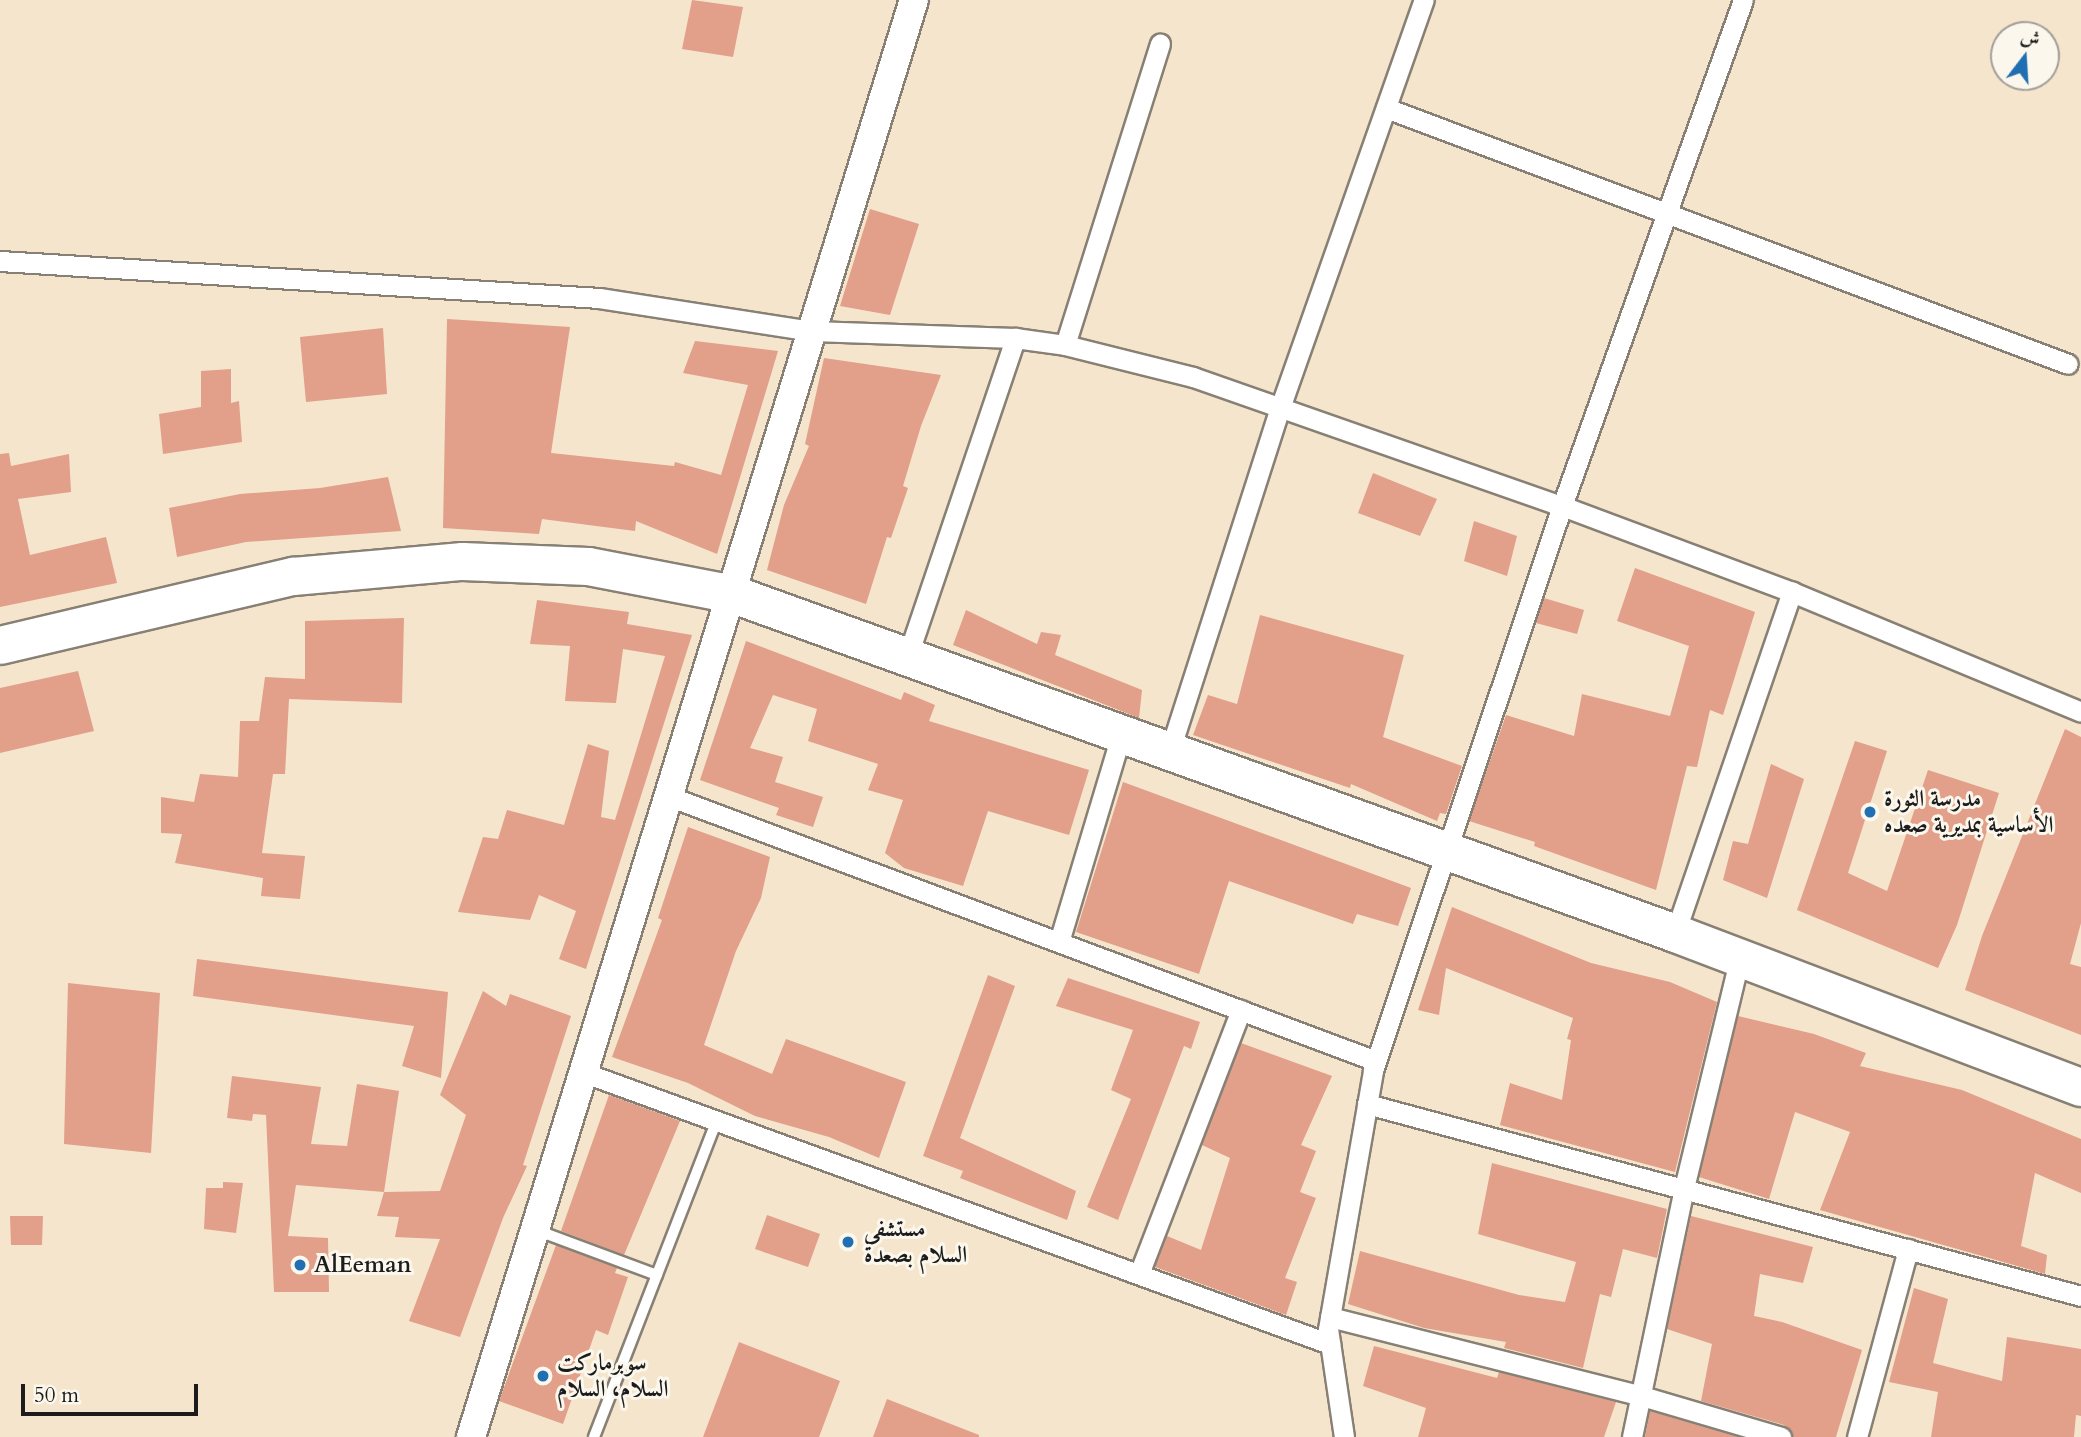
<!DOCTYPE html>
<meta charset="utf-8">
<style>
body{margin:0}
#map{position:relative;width:2081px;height:1437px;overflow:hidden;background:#f5e5cc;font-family:Cardo,Amiri,serif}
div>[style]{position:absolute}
.building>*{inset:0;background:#e29f8a}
.roads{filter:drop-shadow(2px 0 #888074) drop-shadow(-2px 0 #888074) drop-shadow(0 2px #888074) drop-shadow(0 -2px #888074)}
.lane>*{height:10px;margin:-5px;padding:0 5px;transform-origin:5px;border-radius:5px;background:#fff}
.street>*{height:19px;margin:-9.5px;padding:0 9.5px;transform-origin:9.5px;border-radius:9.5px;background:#fff}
.secondary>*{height:28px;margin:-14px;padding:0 14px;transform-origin:14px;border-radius:14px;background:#fff}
.highway>*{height:37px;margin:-18.5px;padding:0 18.5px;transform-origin:18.5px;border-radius:18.5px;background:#fff}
.dots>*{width:19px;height:19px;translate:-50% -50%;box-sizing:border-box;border:4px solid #fbf7ec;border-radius:50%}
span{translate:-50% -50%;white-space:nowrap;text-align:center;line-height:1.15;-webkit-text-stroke:6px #fbf7ec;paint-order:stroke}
.poi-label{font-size:23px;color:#1c1c1c;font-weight:700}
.left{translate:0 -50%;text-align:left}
.north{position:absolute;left:1990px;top:21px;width:70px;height:70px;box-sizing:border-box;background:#fbf7ec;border:2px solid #a29f99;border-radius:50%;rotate:17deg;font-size:19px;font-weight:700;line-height:28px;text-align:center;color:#1c1c1c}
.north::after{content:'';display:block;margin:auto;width:24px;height:32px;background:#1f6fb2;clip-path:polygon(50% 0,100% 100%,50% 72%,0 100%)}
.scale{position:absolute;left:21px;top:1384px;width:177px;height:32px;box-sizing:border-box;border:4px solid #1c1c1c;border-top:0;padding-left:9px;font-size:21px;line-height:24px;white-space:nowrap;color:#1c1c1c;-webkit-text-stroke:5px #fbf7ec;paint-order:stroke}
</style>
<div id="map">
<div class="building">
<div style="clip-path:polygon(692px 0,743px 7px,733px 57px,682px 49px)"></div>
<div style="clip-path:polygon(870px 209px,919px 224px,890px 315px,840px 306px)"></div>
<div style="clip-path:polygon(447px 319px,570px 327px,551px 453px,674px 466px,675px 462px,721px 475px,748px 385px,683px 373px,695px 341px,778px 351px,717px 554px,636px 521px,635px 531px,542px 519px,539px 534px,443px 528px)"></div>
<div style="clip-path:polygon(383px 328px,387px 394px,306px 402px,300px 337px)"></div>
<div style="clip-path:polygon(824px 358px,941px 375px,921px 426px,903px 486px,908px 488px,891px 538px,887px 537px,866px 604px,767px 570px,784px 505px,809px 446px,805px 444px)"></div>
<div style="clip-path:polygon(231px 369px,231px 403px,239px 401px,242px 442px,163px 454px,159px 414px,201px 407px,201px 371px)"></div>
<div style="clip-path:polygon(9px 453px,11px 466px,69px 454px,71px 492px,18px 499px,30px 555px,106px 537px,117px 583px,0 607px,0 454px)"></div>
<div style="clip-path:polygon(1373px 473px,1437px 499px,1420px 536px,1358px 513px)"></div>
<div style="clip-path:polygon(388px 477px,401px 531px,246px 542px,177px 557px,169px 508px,240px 494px,320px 488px)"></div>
<div style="clip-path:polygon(1474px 521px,1517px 536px,1507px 576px,1464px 561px)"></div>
<div style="clip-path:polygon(1635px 568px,1755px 612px,1723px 715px,1710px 710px,1697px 767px,1687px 766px,1656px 890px,1534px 846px,1535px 842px,1469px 821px,1506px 715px,1574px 736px,1582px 694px,1670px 716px,1689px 646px,1617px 621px)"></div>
<div style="clip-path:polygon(1544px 598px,1584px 610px,1577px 634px,1536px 623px)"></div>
<div style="clip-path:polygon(537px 600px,629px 612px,627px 624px,692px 635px,586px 969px,559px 959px,576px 911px,539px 895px,530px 920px,458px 912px,483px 837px,498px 839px,507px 810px,564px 825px,588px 744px,609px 751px,601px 817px,615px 820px,665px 656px,623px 649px,616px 703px,565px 701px,570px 646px,530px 644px)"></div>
<div style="clip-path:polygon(966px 610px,1037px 644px,1041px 632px,1061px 635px,1055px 655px,1142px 690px,1139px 718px,953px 645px)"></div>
<div style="clip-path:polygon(1260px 615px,1404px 655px,1383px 737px,1462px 766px,1446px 814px,1440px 813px,1437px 821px,1351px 784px,1350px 788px,1193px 735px,1208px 695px,1237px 704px)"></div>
<div style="clip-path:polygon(404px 618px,402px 703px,289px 699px,285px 774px,273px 774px,262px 853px,305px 856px,300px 899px,261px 896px,263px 878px,175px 863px,182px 834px,161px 833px,161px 797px,194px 802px,200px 774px,238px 777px,240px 721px,259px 721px,265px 677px,305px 679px,305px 621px)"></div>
<div style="clip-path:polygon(746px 641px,901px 700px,904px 692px,935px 705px,929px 721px,1089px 770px,1069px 835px,988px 811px,963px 886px,904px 868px,885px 853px,903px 800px,868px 790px,878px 764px,808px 741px,817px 709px,773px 695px,750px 748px,783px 757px,775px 782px,823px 797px,813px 827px,776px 815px,779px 808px,700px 780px)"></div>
<div style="clip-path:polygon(78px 671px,94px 731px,0 753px,0 688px)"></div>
<div style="clip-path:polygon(2065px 729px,2081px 737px,2081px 923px,2070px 964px,2081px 967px,2081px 1035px,1965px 990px,1982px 936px)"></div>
<div style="clip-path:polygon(1855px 741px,1887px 751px,1848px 873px,1887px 891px,1928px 770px,1999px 793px,1957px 925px,1938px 968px,1797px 910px)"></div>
<div style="clip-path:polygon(1771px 764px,1804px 779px,1767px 898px,1723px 880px,1733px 841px,1748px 844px)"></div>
<div style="clip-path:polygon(1123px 782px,1411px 888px,1398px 926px,1357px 914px,1353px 924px,1229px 881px,1199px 974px,1076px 932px)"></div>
<div style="clip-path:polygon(688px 827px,770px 857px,761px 898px,736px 951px,704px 1045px,772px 1074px,786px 1039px,906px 1082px,879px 1158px,829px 1137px,755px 1116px,688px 1083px,612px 1057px,662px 920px,658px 918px)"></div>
<div style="clip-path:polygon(1452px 907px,1591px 963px,1670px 982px,1717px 1002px,1675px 1172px,1500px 1125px,1510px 1083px,1562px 1100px,1571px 1040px,1567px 1039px,1573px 1018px,1446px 968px,1439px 1015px,1418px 1010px)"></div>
<div style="clip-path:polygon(197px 959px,448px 992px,441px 1078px,402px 1066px,414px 1026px,193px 996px)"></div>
<div style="clip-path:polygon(988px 975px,1015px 986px,960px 1138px,1076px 1191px,1067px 1220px,960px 1178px,963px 1171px,923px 1156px)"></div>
<div style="clip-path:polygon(1068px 978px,1200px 1022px,1191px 1049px,1184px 1046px,1118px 1220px,1087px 1207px,1131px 1099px,1111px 1090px,1133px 1030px,1056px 1006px)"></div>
<div style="clip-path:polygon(68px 983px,160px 993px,151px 1153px,64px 1144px)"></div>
<div style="clip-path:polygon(483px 991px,506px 1006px,510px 994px,571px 1016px,523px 1165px,527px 1166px,503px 1218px,460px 1337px,409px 1321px,440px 1239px,395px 1237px,399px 1217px,377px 1216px,384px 1192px,440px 1191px,466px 1115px,440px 1095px)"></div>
<div style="clip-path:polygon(1738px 1016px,1814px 1034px,1866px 1053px,1860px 1066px,1962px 1090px,2081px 1139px,2081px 1193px,2035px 1173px,2021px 1246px,2047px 1255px,2045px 1274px,1820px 1210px,1850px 1132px,1795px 1112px,1769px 1199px,1699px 1177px)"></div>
<div style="clip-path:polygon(1241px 1043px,1332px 1076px,1301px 1145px,1316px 1151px,1300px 1192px,1316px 1198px,1285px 1278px,1297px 1282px,1286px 1315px,1155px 1267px,1167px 1236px,1201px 1250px,1230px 1158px,1202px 1145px)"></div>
<div style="clip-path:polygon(232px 1076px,321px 1087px,311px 1144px,347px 1146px,357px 1084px,399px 1091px,384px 1192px,296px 1185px,288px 1236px,328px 1238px,329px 1292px,274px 1292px,266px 1115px,253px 1114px,252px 1121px,227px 1118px)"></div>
<div style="clip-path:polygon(609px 1095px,680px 1121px,624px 1255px,561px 1231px)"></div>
<div style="clip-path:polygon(1492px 1163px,1667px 1209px,1657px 1258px,1623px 1249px,1611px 1297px,1600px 1294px,1583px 1368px,1504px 1348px,1506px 1342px,1424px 1328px,1348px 1304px,1360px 1251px,1519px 1295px,1565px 1302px,1576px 1262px,1478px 1234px)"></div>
<div style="clip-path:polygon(223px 1182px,243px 1183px,236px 1233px,204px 1229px,206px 1188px,223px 1188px)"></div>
<div style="clip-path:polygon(767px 1215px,820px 1234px,808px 1267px,755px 1249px)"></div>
<div style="clip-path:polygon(10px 1216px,43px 1216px,42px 1245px,11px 1245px)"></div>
<div style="clip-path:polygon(1691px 1216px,1813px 1247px,1803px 1283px,1760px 1274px,1754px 1316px,1782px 1322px,1862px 1350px,1836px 1437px,1793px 1437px,1784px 1425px,1701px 1401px,1712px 1344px,1667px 1329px)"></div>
<div style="clip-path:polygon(556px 1245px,617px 1268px,615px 1273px,628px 1277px,608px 1335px,596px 1330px,563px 1424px,499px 1401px)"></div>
<div style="clip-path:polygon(1914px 1288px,1948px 1299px,1933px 1363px,2002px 1381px,2007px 1337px,2081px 1349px,2081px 1416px,2076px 1415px,2074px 1437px,1931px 1437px,1938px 1392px,1889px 1382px)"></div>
<div style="clip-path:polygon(739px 1342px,840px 1381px,819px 1437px,703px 1437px)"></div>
<div style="clip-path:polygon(1374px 1346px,1497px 1378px,1499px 1372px,1616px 1402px,1604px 1437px,1418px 1437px,1426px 1408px,1363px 1386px)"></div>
<div style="clip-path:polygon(887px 1399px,979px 1435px,979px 1437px,873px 1437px)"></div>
<div style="clip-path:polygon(1650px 1411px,1738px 1437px,1645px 1437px)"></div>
</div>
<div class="roads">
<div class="lane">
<div style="left:536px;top:1230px;width:129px;rotate:20.4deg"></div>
<div style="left:594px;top:1437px;width:340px;rotate:-68.8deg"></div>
</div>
<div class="street">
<div style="left:1386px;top:108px;width:728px;rotate:20.57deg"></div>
<div style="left:0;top:261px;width:600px;rotate:3.53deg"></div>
<div style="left:599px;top:298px;width:216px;rotate:8.8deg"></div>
<div style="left:812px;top:331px;width:203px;rotate:2deg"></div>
<div style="left:1015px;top:338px;width:50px;rotate:8deg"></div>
<div style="left:1065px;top:345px;width:132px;rotate:14deg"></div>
<div style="left:1193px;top:377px;width:391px;rotate:19.3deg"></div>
<div style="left:1562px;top:506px;width:246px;rotate:20.5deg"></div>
<div style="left:1792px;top:592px;width:313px;rotate:22.5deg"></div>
<div style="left:1065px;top:345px;width:316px;rotate:-72.5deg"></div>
<div style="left:908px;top:655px;width:335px;rotate:-71.3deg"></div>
<div style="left:1170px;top:750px;width:359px;rotate:-72.2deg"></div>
<div style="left:1280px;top:408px;width:433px;rotate:-70.6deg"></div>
<div style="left:671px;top:797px;width:753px;rotate:20.53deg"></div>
<div style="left:1675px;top:933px;width:361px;rotate:-71.1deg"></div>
<div style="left:1059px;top:942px;width:219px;rotate:-73.3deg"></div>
<div style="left:585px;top:1073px;width:793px;rotate:19.99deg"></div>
<div style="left:1367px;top:1104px;width:739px;rotate:15.05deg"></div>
<div style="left:1139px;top:1274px;width:283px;rotate:-68.9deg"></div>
<div style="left:1330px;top:1317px;width:322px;rotate:14.2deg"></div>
<div style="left:1642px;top:1396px;width:145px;rotate:16.4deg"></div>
<div style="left:1344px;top:1437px;width:109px;rotate:-98.4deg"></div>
<div style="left:1328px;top:1329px;width:263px;rotate:-80.1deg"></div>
<div style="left:1373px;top:1070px;width:595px;rotate:-71.47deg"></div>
<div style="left:1562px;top:506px;width:537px;rotate:-70.32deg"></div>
<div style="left:1632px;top:1437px;width:254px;rotate:-78.2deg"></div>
<div style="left:1684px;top:1188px;width:238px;rotate:-76.4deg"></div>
<div style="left:1857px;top:1437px;width:195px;rotate:-74.8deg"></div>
</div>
<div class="secondary">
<div style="left:471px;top:1437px;width:1504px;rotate:-72.87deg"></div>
</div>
<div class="highway">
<div style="left:0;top:645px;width:301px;rotate:-13.3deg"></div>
<div style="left:293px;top:576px;width:170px;rotate:-5.1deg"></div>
<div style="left:462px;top:561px;width:126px;rotate:2.3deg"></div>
<div style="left:588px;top:566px;width:148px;rotate:10.9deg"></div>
<div style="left:733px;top:594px;width:1001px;rotate:19.79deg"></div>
<div style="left:1675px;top:933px;width:434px;rotate:20.8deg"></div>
</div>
</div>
<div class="dots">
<div style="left:1870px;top:812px;background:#1f6fb2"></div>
<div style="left:848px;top:1242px;background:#1f6fb2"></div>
<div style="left:300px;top:1265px;background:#1f6fb2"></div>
<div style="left:543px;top:1376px;background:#1f6fb2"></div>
</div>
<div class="poi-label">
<span class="left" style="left:1884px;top:812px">مدرسة الثورة<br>الأساسية بمديرية صعده</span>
<span class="left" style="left:864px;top:1242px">مستشفى<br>السلام بصعدة</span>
<span class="left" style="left:314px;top:1265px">AlEeman</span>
<span class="left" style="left:557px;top:1376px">سوبرماركت<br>السلام، السلام</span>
</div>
<div class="north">ش</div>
<div class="scale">50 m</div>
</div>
